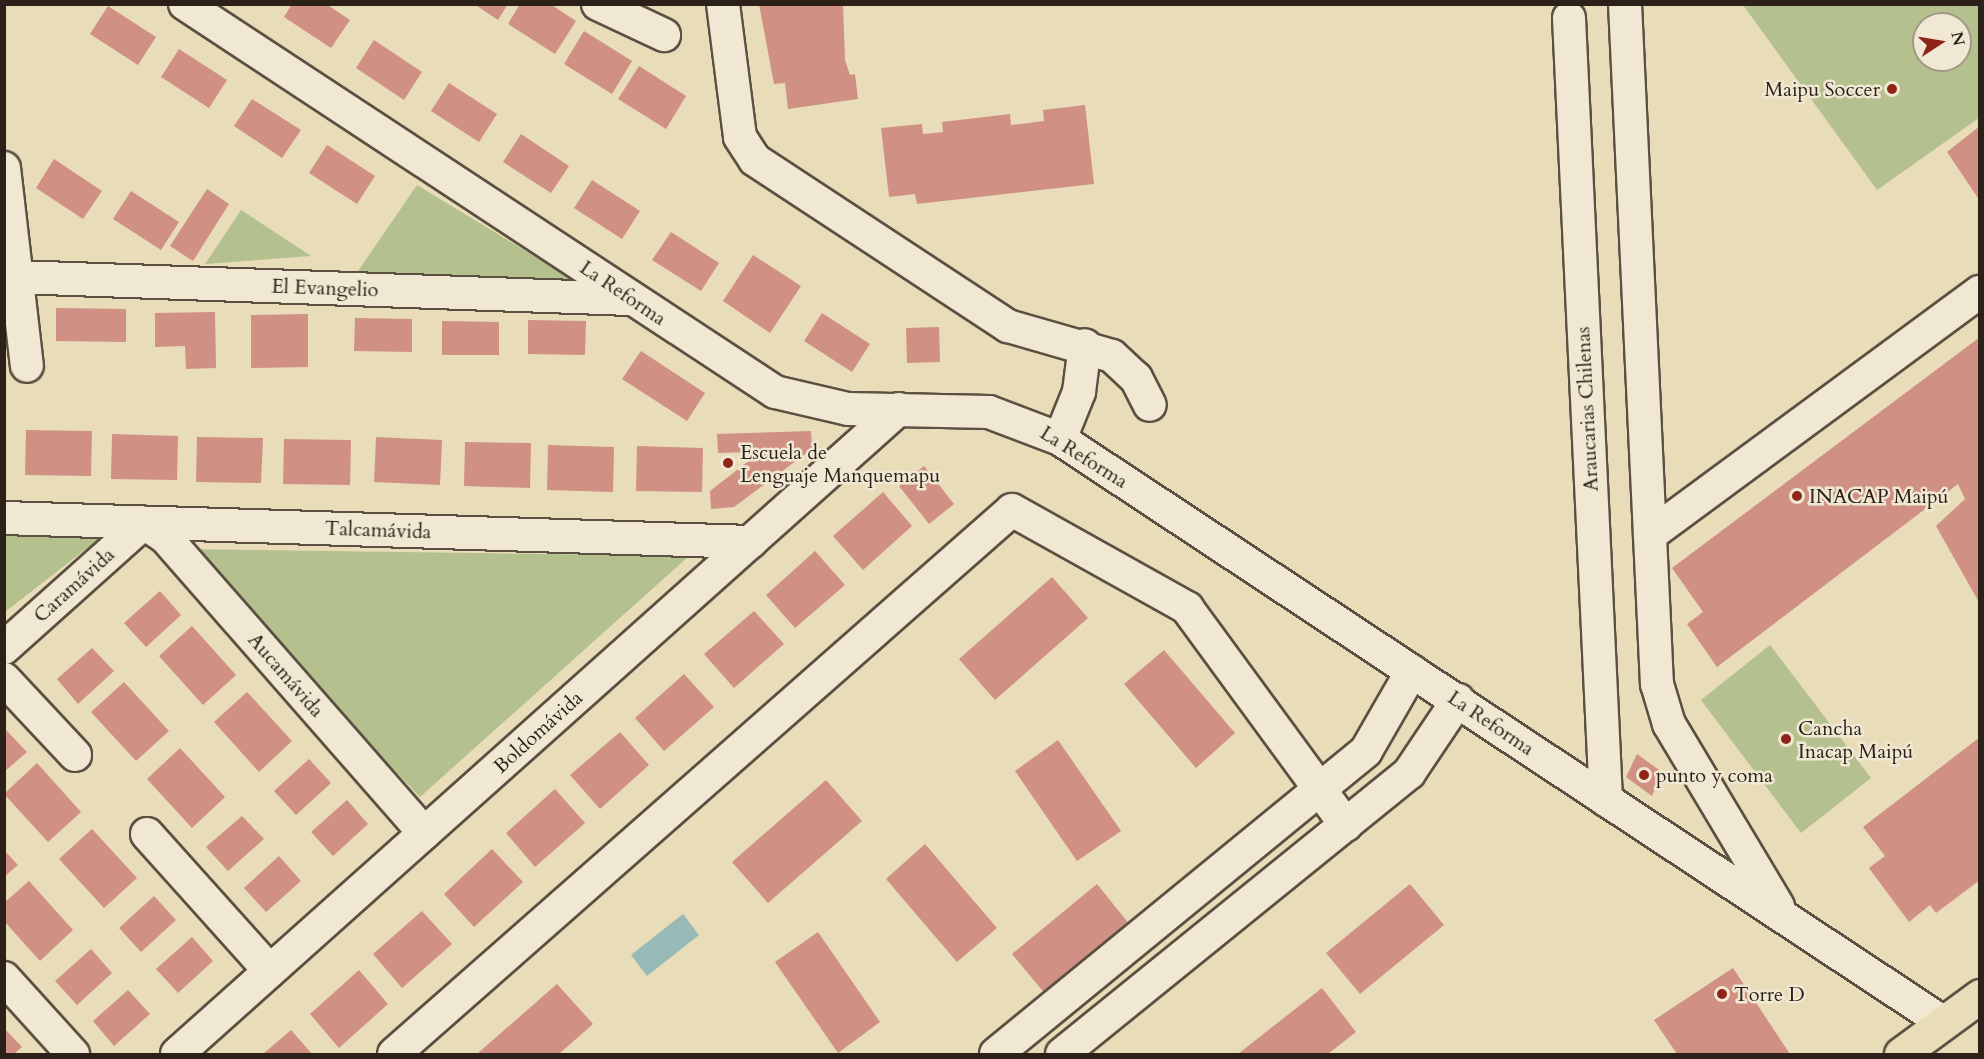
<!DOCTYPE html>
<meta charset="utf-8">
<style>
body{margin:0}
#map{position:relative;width:1984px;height:1059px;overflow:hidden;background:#e8dcb9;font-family:Cardo,serif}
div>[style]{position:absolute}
.green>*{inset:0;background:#b5c08f}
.water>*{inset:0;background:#98bab6}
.building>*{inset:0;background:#d09084}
.roads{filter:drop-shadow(2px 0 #5b5041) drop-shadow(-2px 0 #5b5041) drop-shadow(0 2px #5b5041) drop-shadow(0 -2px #5b5041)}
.minor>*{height:32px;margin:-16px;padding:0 16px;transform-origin:16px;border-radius:16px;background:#f0e8d2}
.major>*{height:33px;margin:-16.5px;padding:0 16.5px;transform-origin:16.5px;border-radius:16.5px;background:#e8dcb9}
.dots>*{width:16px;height:16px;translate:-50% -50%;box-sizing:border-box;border:3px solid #f0e8d2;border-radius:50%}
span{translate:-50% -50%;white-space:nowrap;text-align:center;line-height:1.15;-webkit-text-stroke:5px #f0e8d2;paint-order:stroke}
.poi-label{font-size:20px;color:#2c2119}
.right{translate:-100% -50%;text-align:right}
.left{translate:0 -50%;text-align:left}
.street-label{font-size:20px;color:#2c2119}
.frame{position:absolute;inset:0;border:6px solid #2c2119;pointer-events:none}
.north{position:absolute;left:1912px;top:12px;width:60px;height:60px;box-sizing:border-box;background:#f0e8d2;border:2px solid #a29888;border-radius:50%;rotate:78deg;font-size:16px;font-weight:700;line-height:24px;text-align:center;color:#2c2119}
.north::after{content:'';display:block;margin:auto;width:21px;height:27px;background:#8f2418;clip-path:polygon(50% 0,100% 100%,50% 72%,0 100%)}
</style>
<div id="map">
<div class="green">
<div style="clip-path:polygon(evenodd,1743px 5px,1979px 5px,1979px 118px,1877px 190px,1743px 5px,1924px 24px,1960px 24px,1960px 60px,1924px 60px,1924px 24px)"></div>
<div style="clip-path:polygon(417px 185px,575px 281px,352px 280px)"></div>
<div style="clip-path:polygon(241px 210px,311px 256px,205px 264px)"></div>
<div style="clip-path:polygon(5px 535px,104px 535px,5px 612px)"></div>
<div style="clip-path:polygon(183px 549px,689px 556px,420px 797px)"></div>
<div style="clip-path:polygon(1770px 645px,1871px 778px,1801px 833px,1701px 700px)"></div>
</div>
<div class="water">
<div style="clip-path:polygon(683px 914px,699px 935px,647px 976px,631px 955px)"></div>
</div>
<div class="building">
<div style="clip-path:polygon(292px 4px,326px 4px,350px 20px,331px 48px,284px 17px)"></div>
<div style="clip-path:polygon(474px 4px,508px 4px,498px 20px)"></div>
<div style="clip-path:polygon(520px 4px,550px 4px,576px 21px,555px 54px,508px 24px)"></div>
<div style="clip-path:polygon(759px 4px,843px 4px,845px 60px,850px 75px,855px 74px,858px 99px,788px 109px,785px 83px,774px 84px)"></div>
<div style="clip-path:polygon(108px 6px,156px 37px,138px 65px,90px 34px)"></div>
<div style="clip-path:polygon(584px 31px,632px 61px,612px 94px,564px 64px)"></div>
<div style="clip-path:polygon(374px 40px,422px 72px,404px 100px,356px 68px)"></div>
<div style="clip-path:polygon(179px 49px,227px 80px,209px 108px,161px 77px)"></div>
<div style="clip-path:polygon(639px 66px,686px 96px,666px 129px,618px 99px)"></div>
<div style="clip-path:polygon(449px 83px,497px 114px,479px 142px,431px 111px)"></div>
<div style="clip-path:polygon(252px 99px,301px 130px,282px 158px,234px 126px)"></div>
<div style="clip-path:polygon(1085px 105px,1094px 184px,917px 204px,915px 194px,889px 197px,881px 128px,922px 124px,923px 134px,943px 132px,942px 122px,1010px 114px,1011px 125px,1044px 121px,1043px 110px)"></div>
<div style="clip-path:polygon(1980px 126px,1980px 201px,1947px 152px)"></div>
<div style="clip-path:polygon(521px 134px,569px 166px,551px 193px,503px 162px)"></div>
<div style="clip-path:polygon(327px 145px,375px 176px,357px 204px,309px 173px)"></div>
<div style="clip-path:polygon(54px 159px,102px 191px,83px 219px,36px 188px)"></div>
<div style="clip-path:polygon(592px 180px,640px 211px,622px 239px,574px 208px)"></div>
<div style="clip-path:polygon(207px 189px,229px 204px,193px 261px,170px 246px)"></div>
<div style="clip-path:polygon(131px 191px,179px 222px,161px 250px,113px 219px)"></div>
<div style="clip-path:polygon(671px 232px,719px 263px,701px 291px,652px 260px)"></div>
<div style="clip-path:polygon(753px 255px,801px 286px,770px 333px,723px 301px)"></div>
<div style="clip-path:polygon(56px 308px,126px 309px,126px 342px,56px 341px)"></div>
<div style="clip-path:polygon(215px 312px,216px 368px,186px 369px,185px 346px,155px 347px,155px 313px)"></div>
<div style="clip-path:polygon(822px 313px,870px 344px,852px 372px,804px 341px)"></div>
<div style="clip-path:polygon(308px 314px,308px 367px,251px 368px,251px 315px)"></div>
<div style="clip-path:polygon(355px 318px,412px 319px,412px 352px,354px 351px)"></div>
<div style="clip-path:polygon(528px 320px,586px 321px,585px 355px,528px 354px)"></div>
<div style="clip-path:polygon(442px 321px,499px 322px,499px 355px,442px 355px)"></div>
<div style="clip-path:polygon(939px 327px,940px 362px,907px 363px,906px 328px)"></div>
<div style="clip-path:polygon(1980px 337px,1980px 604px,1936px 526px,1965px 499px,1958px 484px,1717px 667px,1687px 624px,1703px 612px,1672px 568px)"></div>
<div style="clip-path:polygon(641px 351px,705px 393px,687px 421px,622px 379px)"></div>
<div style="clip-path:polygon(26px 430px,92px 431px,91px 476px,25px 475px)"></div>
<div style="clip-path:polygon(811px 431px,812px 449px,734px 507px,711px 509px,710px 491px,750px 460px,750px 452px,718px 453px,717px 434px)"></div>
<div style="clip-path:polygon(112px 434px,178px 436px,177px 480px,111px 479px)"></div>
<div style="clip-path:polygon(197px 437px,263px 438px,261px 483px,196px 482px)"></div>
<div style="clip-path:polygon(376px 437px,442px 440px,440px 485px,374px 482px)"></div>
<div style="clip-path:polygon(284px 439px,351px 440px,350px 485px,283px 484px)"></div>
<div style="clip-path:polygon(465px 442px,531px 443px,530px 488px,464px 486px)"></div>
<div style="clip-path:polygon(548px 445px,614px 447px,613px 492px,547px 490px)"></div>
<div style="clip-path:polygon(637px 446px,703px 448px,702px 492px,636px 491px)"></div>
<div style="clip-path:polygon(924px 466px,954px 504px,929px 524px,899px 486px)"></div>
<div style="clip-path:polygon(883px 492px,912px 526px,863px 570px,833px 536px)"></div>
<div style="clip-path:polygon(815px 551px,845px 585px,795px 628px,766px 595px)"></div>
<div style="clip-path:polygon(1052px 577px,1088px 618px,995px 700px,959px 659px)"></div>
<div style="clip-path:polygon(160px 591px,181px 615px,146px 647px,124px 623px)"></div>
<div style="clip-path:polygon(754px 611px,784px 644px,734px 688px,704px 654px)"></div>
<div style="clip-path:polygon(192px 626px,236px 675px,203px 705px,159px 656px)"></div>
<div style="clip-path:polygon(92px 648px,114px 671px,78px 704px,57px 679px)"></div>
<div style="clip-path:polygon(1164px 650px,1235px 733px,1196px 768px,1124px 684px)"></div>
<div style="clip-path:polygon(684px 674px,714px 707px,664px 751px,635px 718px)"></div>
<div style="clip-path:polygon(124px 682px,169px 731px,136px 761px,91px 712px)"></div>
<div style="clip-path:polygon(247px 692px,292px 741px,259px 772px,214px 722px)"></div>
<div style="clip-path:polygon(4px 728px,27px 752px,4px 772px)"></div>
<div style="clip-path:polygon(620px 732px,649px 765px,600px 809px,570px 775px)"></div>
<div style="clip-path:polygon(1980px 737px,1980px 880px,1936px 913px,1930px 905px,1909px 922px,1869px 868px,1885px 856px,1863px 827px)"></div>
<div style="clip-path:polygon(1058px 740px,1121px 831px,1077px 861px,1015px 771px)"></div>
<div style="clip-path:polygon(180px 748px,225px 797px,192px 828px,147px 779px)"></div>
<div style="clip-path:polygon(1637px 754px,1662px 772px,1652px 796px,1626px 777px)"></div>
<div style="clip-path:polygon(309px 759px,331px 783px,296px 815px,274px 791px)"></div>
<div style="clip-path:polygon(37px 763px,81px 812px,48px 842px,4px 794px)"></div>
<div style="clip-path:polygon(826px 780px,862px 821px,768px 903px,732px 862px)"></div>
<div style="clip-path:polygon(555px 789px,585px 823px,535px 867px,506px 833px)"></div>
<div style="clip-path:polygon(347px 800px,368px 824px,333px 856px,311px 832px)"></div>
<div style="clip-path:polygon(242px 816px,264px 839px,228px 871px,206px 847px)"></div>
<div style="clip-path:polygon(92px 829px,137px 878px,104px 908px,59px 859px)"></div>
<div style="clip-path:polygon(925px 844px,997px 928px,957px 962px,886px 879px)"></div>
<div style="clip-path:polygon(492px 849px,523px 882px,474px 927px,444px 894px)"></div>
<div style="clip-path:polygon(4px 850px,18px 865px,4px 877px)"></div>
<div style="clip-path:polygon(279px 856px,301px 881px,266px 912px,244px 888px)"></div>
<div style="clip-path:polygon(29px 881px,73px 930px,40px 961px,4px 921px,4px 903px)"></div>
<div style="clip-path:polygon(1097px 884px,1130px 925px,1046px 995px,1012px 954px)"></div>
<div style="clip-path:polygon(1410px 884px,1444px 925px,1360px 994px,1326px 953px)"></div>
<div style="clip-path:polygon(154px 896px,176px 920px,141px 952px,119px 928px)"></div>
<div style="clip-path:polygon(422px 911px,452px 944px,402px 988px,373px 954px)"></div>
<div style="clip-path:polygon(818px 932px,880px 1022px,838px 1053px,775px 962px)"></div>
<div style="clip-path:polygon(192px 937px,213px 961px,178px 993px,156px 969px)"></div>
<div style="clip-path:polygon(91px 949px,112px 973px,77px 1005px,55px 981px)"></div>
<div style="clip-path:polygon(1733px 968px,1790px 1054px,1677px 1054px,1654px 1020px)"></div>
<div style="clip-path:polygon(359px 970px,388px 1004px,339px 1048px,310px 1014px)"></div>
<div style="clip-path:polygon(557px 984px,593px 1024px,559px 1054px,477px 1054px)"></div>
<div style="clip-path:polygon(1322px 988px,1356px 1032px,1328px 1054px,1238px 1054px)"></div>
<div style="clip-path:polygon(128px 990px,150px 1014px,114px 1046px,93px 1021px)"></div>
<div style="clip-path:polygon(4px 1028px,22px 1047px,14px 1054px,4px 1054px)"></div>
<div style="clip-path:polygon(291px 1030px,312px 1054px,263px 1054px)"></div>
</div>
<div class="roads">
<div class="minor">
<div style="left:185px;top:4px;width:706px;rotate:33.33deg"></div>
<div style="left:775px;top:392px;width:75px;rotate:13.1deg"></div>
<div style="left:848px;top:409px;width:141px;rotate:1.2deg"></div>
<div style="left:989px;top:412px;width:76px;rotate:20.8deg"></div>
<div style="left:1060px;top:439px;width:1059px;rotate:33.45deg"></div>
<div style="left:598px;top:4px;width:73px;rotate:25.2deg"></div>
<div style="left:723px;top:4px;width:134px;rotate:82.7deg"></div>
<div style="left:740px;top:137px;width:27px;rotate:57deg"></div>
<div style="left:755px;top:160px;width:303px;rotate:33.3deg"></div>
<div style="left:1008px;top:326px;width:108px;rotate:16.1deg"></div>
<div style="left:1112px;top:356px;width:33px;rotate:43deg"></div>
<div style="left:1136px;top:378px;width:30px;rotate:63deg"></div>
<div style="left:1625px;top:4px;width:681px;rotate:87.31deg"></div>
<div style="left:1657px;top:684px;width:42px;rotate:73.3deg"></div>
<div style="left:1669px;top:724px;width:212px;rotate:59.1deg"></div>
<div style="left:1569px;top:18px;width:783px;rotate:87.29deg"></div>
<div style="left:4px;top:168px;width:199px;rotate:83.4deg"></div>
<div style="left:16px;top:277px;width:616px;rotate:2.05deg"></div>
<div style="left:1060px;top:439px;width:51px;rotate:-68deg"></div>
<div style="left:1079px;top:392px;width:47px;rotate:-82.7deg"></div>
<div style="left:4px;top:518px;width:747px;rotate:1.84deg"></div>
<div style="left:1650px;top:535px;width:410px;rotate:-36.4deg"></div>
<div style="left:4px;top:648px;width:188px;rotate:-41.8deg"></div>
<div style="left:144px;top:523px;width:27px;rotate:34deg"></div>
<div style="left:166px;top:538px;width:392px;rotate:48.8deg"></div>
<div style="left:4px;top:679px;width:104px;rotate:46.9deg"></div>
<div style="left:147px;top:834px;width:184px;rotate:48.1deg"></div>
<div style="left:4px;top:978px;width:103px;rotate:47.8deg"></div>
<div style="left:177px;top:1054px;width:968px;rotate:-41.78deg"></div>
<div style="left:394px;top:1054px;width:823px;rotate:-41.36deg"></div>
<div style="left:1012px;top:510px;width:201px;rotate:29.2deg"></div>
<div style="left:1187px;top:608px;width:269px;rotate:53.8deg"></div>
<div style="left:996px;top:1054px;width:478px;rotate:-39.3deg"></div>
<div style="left:1366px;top:751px;width:92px;rotate:-60.1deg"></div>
<div style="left:1062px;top:1054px;width:447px;rotate:-39deg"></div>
<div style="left:1409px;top:773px;width:88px;rotate:-56.1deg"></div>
</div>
<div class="major">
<div style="left:1901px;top:1054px;width:98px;rotate:-36.3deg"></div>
</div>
</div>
<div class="dots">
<div style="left:1892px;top:89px;background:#8f2418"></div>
<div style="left:728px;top:463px;background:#8f2418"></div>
<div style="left:1797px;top:496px;background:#8f2418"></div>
<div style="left:1786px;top:739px;background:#8f2418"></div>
<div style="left:1644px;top:775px;background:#8f2418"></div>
<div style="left:1722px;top:994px;background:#8f2418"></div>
</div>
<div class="poi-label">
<span class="right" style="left:1880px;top:89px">Maipu Soccer</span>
<span class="left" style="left:740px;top:464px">Escuela de<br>Lenguaje Manquemapu</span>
<span class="left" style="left:1809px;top:496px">INACAP Maipú</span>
<span class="left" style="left:1798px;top:740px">Cancha<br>Inacap Maipú</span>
<span class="left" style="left:1656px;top:775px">punto y coma</span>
<span class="left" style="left:1734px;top:994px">Torre D</span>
</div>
<div class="street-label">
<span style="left:325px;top:288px;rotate:2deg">El Evangelio</span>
<span style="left:623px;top:293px;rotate:34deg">La Reforma</span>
<span style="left:1587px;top:409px;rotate:-93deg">Araucarias Chilenas</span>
<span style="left:1084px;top:457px;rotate:32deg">La Reforma</span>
<span style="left:378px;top:530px;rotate:2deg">Talcamávida</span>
<span style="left:74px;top:585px;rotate:-42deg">Caramávida</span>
<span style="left:286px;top:675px;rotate:49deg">Aucamávida</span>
<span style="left:1491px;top:723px;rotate:34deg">La Reforma</span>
<span style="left:538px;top:732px;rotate:-42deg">Boldomávida</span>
</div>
<div class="frame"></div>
<div class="north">N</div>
</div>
